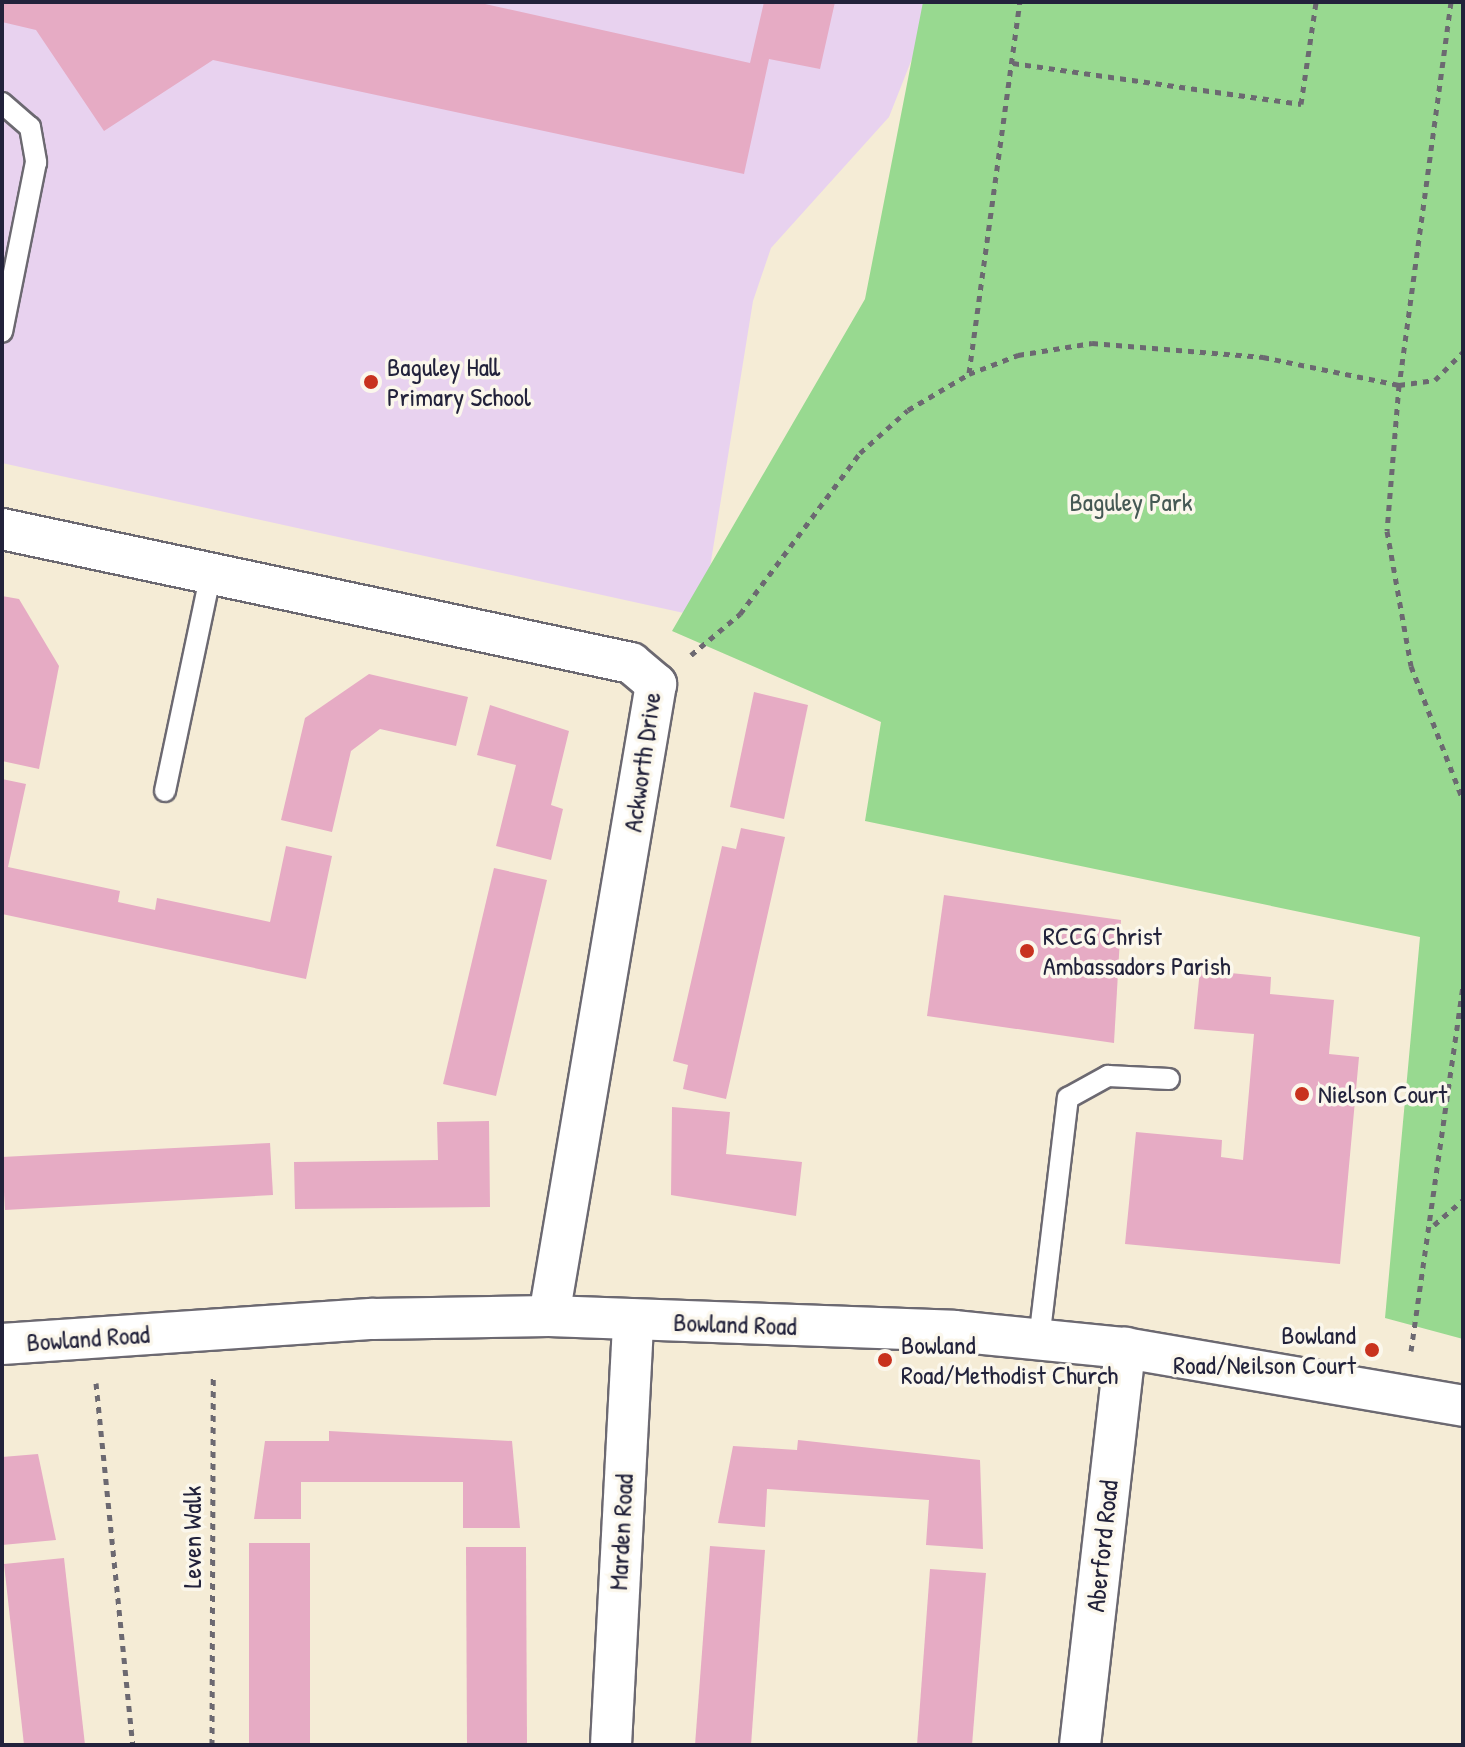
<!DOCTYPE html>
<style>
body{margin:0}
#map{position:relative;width:1465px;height:1747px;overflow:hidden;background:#f5ecd6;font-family:"Patrick Hand",sans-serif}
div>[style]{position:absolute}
.built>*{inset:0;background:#e8d2ef}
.green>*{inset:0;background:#98d990}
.building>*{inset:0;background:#e6abc4}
.path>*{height:5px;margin-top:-2.5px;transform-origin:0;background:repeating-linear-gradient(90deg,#6c6971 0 6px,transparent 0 12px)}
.roads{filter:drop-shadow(2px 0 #6c6971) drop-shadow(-2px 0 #6c6971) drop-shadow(0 2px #6c6971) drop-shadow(0 -2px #6c6971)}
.service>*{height:20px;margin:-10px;padding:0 10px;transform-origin:10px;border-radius:10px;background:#fff}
.minor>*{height:40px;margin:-20px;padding:0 20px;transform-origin:20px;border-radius:20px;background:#fff}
.dots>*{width:22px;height:22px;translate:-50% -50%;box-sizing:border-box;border:4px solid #fbf7ec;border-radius:50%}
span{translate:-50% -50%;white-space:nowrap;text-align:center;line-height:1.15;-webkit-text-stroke:7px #fbf7ec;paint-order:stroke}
.poi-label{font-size:26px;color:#22223b}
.left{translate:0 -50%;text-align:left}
.right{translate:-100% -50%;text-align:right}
.park-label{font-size:26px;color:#455954}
.street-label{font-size:26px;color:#22223b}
.frame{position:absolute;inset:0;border:4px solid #22223b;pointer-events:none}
</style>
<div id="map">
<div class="built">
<div style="clip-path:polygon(2px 2px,943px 2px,932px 8px,889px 117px,771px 248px,753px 301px,702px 617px,2px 463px)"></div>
</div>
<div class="green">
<div style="clip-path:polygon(923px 2px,1463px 2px,1463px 1339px,1385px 1318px,1420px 937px,865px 821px,881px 722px,672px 631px,865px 299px)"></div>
</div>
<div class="building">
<div style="clip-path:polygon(2px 2px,476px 2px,750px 63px,764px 2px,835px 2px,820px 69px,769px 59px,744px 174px,213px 60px,104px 131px,36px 30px,2px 22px)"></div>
<div style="clip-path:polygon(2px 596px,19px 599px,59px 666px,39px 769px,2px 761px)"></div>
<div style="clip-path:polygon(369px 674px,468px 697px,456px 746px,380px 729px,351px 751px,332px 832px,281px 820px,305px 718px)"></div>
<div style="clip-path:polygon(754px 692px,808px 705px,784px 819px,730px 807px)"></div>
<div style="clip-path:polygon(490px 705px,569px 731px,551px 805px,563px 809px,551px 860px,496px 846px,516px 765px,477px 755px)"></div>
<div style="clip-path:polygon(2px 779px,26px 784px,8px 867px,120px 891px,118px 902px,155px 910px,157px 898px,270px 922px,286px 846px,332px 856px,306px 979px,2px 914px)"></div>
<div style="clip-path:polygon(741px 828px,785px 837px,726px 1099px,683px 1089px,688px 1065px,673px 1061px,722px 846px,736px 849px)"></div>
<div style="clip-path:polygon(494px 868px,547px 880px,496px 1096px,443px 1084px)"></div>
<div style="clip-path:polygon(944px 895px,1121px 920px,1114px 1043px,927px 1016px)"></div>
<div style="clip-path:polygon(1200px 970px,1271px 977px,1270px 994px,1334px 1000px,1329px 1054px,1359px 1057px,1340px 1264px,1125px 1244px,1136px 1132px,1222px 1140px,1221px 1157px,1243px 1160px,1254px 1034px,1194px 1029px)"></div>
<div style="clip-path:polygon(672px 1107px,730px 1112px,726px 1154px,802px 1162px,796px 1216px,671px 1195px)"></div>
<div style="clip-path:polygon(489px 1121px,490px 1207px,295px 1209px,294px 1162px,438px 1160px,437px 1122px)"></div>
<div style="clip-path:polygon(270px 1143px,273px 1195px,5px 1210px,2px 1157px)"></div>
<div style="clip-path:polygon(329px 1431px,512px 1441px,520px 1528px,463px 1528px,463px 1482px,301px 1482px,301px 1519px,254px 1519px,265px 1441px,329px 1441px)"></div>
<div style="clip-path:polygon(798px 1440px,980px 1460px,983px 1549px,926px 1545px,929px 1500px,767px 1489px,765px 1527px,718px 1523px,733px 1446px,797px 1450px)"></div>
<div style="clip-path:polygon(38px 1454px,56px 1540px,2px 1545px,2px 1457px)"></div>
<div style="clip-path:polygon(249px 1543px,310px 1543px,310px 1745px,249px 1745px)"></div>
<div style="clip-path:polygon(710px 1546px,765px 1550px,751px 1745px,695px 1745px)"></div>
<div style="clip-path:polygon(466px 1547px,526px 1547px,527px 1745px,467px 1745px)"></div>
<div style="clip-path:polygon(64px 1558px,85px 1745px,24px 1745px,4px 1564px)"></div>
<div style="clip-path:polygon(930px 1569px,986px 1573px,972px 1745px,917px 1745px)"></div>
</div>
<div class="path">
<div style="left:1451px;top:2px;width:387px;rotate:97.7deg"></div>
<div style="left:1399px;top:385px;width:36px;rotate:-8deg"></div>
<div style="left:1435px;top:380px;width:40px;rotate:-45deg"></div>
<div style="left:1013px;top:63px;width:291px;rotate:8.1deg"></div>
<div style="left:1301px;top:104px;width:103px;rotate:-81.6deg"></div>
<div style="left:969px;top:373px;width:374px;rotate:-82.2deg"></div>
<div style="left:691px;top:655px;width:64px;rotate:-39.9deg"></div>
<div style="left:740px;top:614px;width:201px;rotate:-53.3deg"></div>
<div style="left:860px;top:453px;width:64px;rotate:-41.9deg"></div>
<div style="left:908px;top:410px;width:71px;rotate:-30.5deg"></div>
<div style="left:969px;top:374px;width:53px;rotate:-21.2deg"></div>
<div style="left:1018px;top:355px;width:75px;rotate:-9.2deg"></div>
<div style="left:1092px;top:343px;width:172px;rotate:4.7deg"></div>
<div style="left:1263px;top:357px;width:139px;rotate:11.6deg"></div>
<div style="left:1399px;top:385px;width:146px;rotate:94.7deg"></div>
<div style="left:1387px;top:531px;width:137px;rotate:79.9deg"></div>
<div style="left:1411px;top:666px;width:144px;rotate:68.8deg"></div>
<div style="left:1434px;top:1225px;width:38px;rotate:-41deg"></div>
<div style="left:1411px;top:1351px;width:371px;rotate:-81.9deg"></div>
<div style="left:96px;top:1383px;width:364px;rotate:84.2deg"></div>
<div style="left:212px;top:1745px;width:370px;rotate:-89.8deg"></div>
</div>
<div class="roads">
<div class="service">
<div style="left:2px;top:103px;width:37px;rotate:41deg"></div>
<div style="left:30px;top:127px;width:36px;rotate:80deg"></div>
<div style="left:36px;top:162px;width:173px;rotate:101.3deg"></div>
<div style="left:165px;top:791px;width:223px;rotate:-78.1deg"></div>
<div style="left:1039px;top:1340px;width:244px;rotate:-83.2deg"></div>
<div style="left:1068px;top:1098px;width:46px;rotate:-28.8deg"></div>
<div style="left:1108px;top:1076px;width:61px;rotate:2.8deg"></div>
</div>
<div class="minor">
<div style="left:2px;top:529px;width:643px;rotate:12.03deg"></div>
<div style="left:631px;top:663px;width:33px;rotate:40deg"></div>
<div style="left:656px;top:684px;width:641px;rotate:99.61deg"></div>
<div style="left:2px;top:1344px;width:372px;rotate:-3.9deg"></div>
<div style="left:373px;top:1319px;width:176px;rotate:-1deg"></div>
<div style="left:549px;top:1316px;width:405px;rotate:2.1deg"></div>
<div style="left:954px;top:1331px;width:172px;rotate:5.7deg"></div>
<div style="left:1125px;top:1348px;width:343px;rotate:9.7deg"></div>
<div style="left:611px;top:1745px;width:426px;rotate:-87deg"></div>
<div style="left:1080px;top:1745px;width:400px;rotate:-83.5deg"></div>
</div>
</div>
<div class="dots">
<div style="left:371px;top:382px;background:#c8321e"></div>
<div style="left:1027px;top:951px;background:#c8321e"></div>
<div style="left:1302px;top:1094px;background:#c8321e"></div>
<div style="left:1372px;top:1350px;background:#c8321e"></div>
<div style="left:885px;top:1360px;background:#c8321e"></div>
</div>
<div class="poi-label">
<span class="left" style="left:387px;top:382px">Baguley Hall<br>Primary School</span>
<span class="left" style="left:1043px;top:951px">RCCG Christ<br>Ambassadors Parish</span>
<span class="left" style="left:1318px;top:1094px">Nielson Court</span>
<span class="right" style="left:1356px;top:1350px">Bowland<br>Road/Neilson Court</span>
<span class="left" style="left:901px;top:1360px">Bowland<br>Road/Methodist Church</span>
</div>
<div class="park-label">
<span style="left:1131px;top:502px">Baguley Park</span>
</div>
<div class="street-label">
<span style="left:642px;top:762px;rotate:-82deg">Ackworth Drive</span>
<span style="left:735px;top:1324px;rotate:2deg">Bowland Road</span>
<span style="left:88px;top:1338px;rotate:-4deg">Bowland Road</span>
<span style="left:621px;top:1532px;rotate:-87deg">Marden Road</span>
<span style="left:192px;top:1537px;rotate:-90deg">Leven Walk</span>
<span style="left:1102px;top:1546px;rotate:-84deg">Aberford Road</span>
</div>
<div class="frame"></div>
</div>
